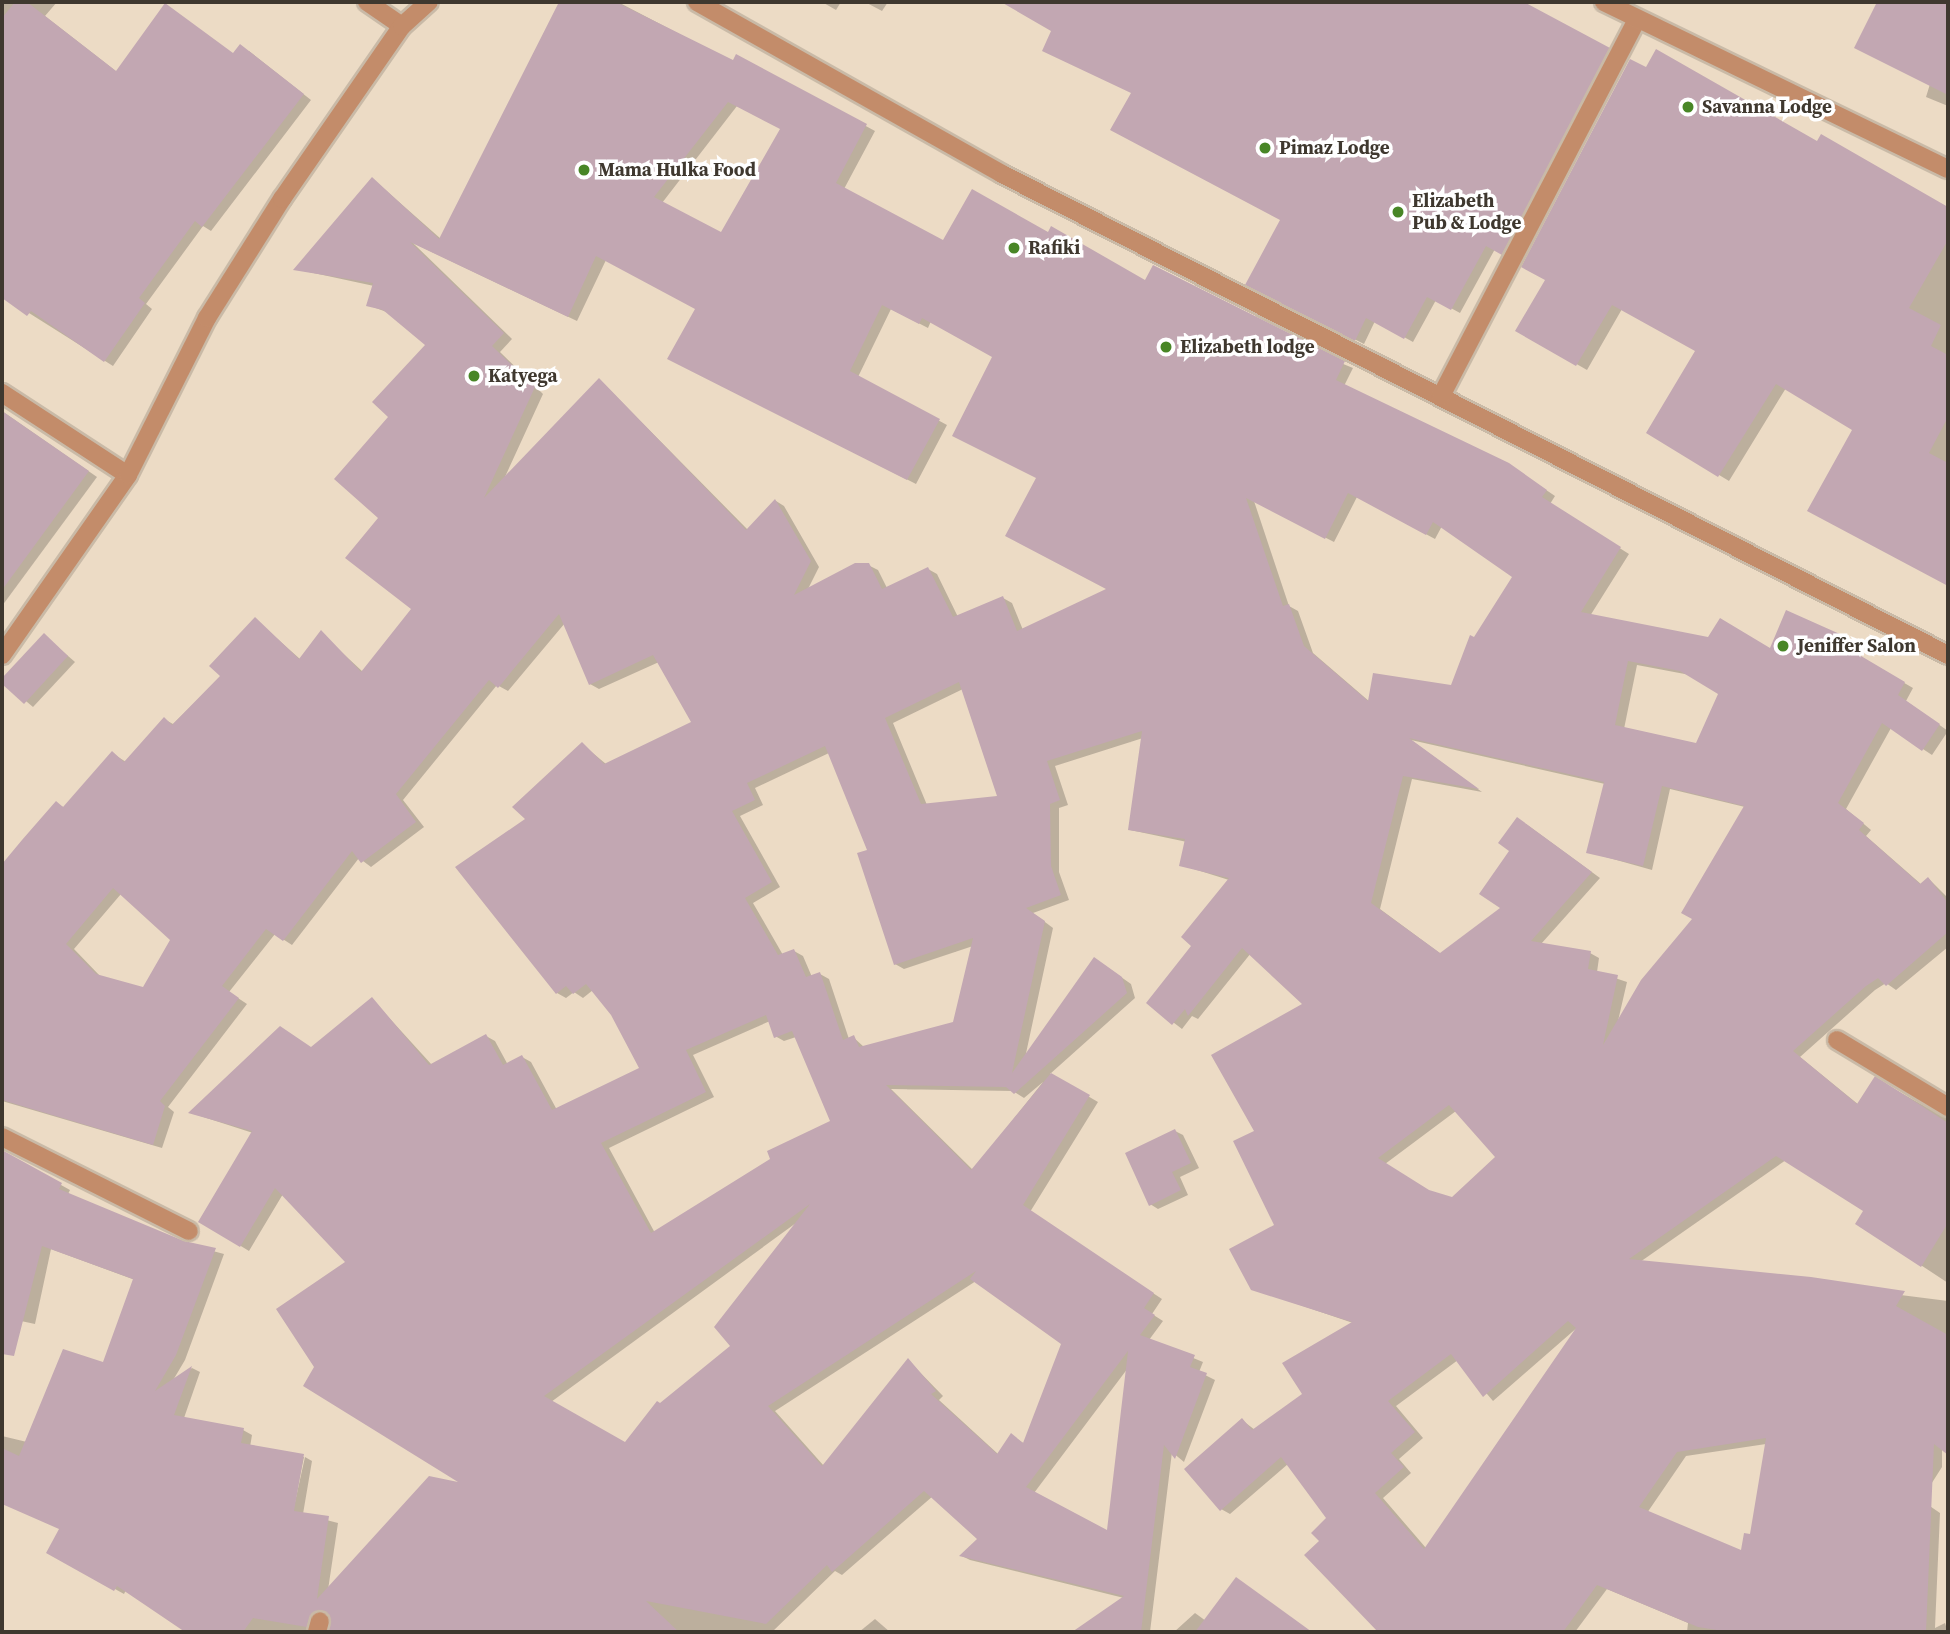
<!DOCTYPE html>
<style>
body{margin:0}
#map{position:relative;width:1950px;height:1634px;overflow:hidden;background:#ecdbc5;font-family:"Source Serif 4",serif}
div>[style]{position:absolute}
.shadow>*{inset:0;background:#0003}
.building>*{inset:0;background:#c2a7b2}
.roads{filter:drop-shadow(2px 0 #c9baa7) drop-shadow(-2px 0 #c9baa7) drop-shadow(0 2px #c9baa7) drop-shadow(0 -2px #c9baa7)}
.minor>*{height:18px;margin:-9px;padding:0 9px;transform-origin:9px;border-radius:9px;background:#c38c6a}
.tertiary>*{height:18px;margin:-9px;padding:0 9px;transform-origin:9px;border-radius:9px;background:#c38c6a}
.dots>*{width:19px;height:19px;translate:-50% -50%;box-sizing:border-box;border:4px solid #fff;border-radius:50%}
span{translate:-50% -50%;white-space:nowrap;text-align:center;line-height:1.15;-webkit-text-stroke:7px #fff;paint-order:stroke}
.poi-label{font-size:19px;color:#3f382f;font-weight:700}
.left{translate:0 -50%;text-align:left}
.frame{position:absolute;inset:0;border:4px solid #3f382f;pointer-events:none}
</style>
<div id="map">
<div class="shadow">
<div style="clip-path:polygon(2px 2px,57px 2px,45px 16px,117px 72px,249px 51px,311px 100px,211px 231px,203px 226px,146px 304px,152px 309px,113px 366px,2px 296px)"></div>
<div style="clip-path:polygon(evenodd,562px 2px,618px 2px,733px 62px,737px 56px,875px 131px,844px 189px,943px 243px,1048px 234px,1145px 283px,1353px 368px,1344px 386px,1518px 471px,1555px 496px,1550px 504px,1629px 554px,1590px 616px,1771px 650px,1841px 636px,1850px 641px,1847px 650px,1913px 688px,1906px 701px,1948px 731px,1932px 755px,1891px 728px,1846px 809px,1871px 830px,1866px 836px,1922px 885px,1929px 879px,1948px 898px,1948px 947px,1896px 990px,1886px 983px,1875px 990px,1800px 1057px,1859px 1105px,1876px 1079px,1948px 1119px,1948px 1283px,1857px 1223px,1865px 1210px,1786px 1160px,1640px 1262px,1948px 1301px,1948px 1452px,1942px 1448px,1942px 1467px,1921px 1500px,1940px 1513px,1935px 1628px,1945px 1623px,1948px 1632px,1868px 1632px,1857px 1611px,1848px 1632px,1687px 1632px,1688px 1623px,1607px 1589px,1575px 1632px,1380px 1632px,1307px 1555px,1322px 1541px,1328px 1518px,1288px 1464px,1230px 1514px,1221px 1509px,1242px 1420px,1255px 1430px,1304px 1394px,1353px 1323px,1253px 1289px,1276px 1226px,1256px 1132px,1305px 1005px,1251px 953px,1198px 1019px,1192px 1016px,1182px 1029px,1148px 1003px,1194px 945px,1229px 880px,1181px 865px,1187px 842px,1130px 830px,1143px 738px,1055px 766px,1068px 805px,1059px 808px,1059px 872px,1069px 900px,1033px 913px,1053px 928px,1025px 1058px,1104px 965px,1131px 984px,1135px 998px,1050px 1074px,1098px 1102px,1030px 1212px,1162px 1299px,1152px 1314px,1163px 1321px,1149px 1340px,1203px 1362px,1199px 1372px,1215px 1380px,1184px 1462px,1172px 1452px,1150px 1632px,1077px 1632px,1124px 1598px,970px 1560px,962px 1556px,980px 1539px,933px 1496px,842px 1575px,835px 1571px,772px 1632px,330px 1632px,331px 1615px,318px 1622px,316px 1632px,188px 1632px,126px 1590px,124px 1594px,48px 1552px,61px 1529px,2px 1503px,2px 1436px,27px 1442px,104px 1364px,135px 1280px,51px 1249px,35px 1324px,2px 1317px,2px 1152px,70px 1190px,68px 1194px,183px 1243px,224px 1254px,185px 1360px,172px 1382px,192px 1368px,200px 1372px,184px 1418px,243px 1430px,252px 1435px,250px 1447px,304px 1457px,291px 1520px,305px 1457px,312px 1461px,303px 1514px,338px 1523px,328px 1590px,467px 1485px,316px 1367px,347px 1262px,283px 1194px,249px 1251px,200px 1221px,253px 1133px,191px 1113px,312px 1049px,372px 999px,432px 1065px,486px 1036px,495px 1041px,508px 1065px,522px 1057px,531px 1062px,557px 1110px,642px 1068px,612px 1014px,593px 990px,583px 998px,574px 992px,566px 998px,557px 993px,527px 820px,582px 744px,606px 764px,694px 722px,659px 662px,599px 689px,590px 684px,565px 623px,508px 691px,497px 685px,403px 800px,424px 827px,371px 867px,359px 858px,292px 945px,275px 934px,229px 992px,247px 1004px,168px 1107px,174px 1112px,162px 1148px,2px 1101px,2px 867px,56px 803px,65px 808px,112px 753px,126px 762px,164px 719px,173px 724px,222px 676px,256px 620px,300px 659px,321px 633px,363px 672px,413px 609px,380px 518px,391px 417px,427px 345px,389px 313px,368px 305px,374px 286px,295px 269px,373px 179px,441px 239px,562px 2px,737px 106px,782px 129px,722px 234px,662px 203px,737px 106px,562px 2px,413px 243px,577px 321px,606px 260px,697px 308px,678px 363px,916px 484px,947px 425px,858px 377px,891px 309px,928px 328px,931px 321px,994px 356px,1038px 478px,1109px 589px,1023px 630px,1012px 603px,1003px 598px,958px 617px,937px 574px,928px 569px,887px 588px,878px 570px,868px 565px,808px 589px,819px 567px,784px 506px,776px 501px,748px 530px,600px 380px,504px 479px,543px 394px,500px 352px,512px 339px,413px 243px,562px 2px,1357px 497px,1435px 539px,1442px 526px,1514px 577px,1452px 687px,1370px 702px,1313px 653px,1298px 611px,1289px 606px,1254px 501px,1334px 542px,1357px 497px,562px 2px,1637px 665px,1690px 675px,1720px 693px,1697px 746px,1624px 729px,1637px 665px,562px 2px,963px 689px,1000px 798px,927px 805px,893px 723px,963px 689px,562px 2px,1411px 740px,1605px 784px,1588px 852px,1652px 870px,1670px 789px,1745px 807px,1695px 919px,1618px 1021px,1627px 982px,1597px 972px,1599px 958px,1590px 953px,1541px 944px,1600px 878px,1526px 824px,1512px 851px,1503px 908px,1441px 954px,1380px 909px,1412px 779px,1482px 792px,1411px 740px,562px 2px,829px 753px,869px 851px,895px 964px,904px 969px,973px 946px,954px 1023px,864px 1047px,853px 1037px,849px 1039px,829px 979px,820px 974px,812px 977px,803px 956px,794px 951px,783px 955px,753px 903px,780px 887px,740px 816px,763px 805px,755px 788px,829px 753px,562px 2px,121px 894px,172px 939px,144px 989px,101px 977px,74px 949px,121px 894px,562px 2px,770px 1021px,775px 1036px,784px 1041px,796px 1037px,832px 1122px,655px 1233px,609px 1148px,714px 1097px,693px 1055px,770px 1021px,562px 2px,1043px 1082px,973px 1170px,891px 1089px,1013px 1091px,1024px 1098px,1043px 1082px,562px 2px,1456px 1111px,1497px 1157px,1452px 1199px,1431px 1192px,1385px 1164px,1456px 1111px,562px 2px,796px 1223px,732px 1346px,626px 1444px,551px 1402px,796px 1223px,562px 2px,976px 1281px,1063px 1344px,1025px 1444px,1012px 1436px,998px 1454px,939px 1400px,943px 1396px,908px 1360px,824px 1466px,775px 1411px,976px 1281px,562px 2px,1579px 1326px,1426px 1548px,1383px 1498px,1411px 1473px,1399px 1459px,1423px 1438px,1396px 1406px,1458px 1360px,1493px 1401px,1579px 1326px,562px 2px,1128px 1368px,1108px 1532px,1034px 1493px,1128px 1368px,562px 2px,1766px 1444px,1751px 1536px,1743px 1552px,1647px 1513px,1686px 1456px,1766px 1444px)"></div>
<div style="clip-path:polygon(822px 2px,841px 2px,836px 10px)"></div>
<div style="clip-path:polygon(865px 2px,888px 2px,882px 11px)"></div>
<div style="clip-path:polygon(1016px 2px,1520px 2px,1617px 54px,1511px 258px,1495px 249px,1460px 313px,1436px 300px,1413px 342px,1375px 321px,1364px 344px,1255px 289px,1282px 219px,1133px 93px,1053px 30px,1013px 7px)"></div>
<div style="clip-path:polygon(1878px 2px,1948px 2px,1948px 106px,1926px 97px,1930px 84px,1856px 47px)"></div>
<div style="clip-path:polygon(1821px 136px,1948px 209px,1948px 585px,1820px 516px,1854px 429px,1786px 388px,1729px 481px,1648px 432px,1697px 351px,1622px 309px,1587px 370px,1517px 330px,1818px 143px)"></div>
<div style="clip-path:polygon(2px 411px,97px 477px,2px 606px)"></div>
<div style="clip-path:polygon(45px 636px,75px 662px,33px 707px,2px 681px)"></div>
<div style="clip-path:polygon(1175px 1131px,1183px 1135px,1199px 1168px,1180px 1177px,1188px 1195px,1158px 1209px,1150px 1204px)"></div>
<div style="clip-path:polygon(1244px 1584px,1311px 1632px,1174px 1632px,1195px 1613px,1206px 1621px)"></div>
<div style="clip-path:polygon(875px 1619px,890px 1632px,859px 1632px)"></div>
</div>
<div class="building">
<div style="clip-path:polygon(15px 2px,27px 2px,116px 71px,165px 3px,233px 53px,240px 44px,304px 94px,202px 227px,195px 221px,139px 298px,145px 303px,104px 362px,31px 311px,27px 316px,2px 298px,2px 18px)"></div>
<div style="clip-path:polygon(evenodd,559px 2px,616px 2px,733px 60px,736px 54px,867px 124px,836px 183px,943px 240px,972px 189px,1048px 232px,1051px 226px,1145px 280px,1153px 265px,1345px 361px,1336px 380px,1509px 463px,1547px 490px,1542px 497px,1621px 547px,1581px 612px,1708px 637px,1720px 618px,1770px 648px,1786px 610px,1842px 635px,1839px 643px,1905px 682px,1898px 695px,1940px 724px,1922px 751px,1882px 723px,1838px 803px,1864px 823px,1859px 830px,1920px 884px,1928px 877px,1948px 903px,1948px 932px,1886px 986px,1878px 978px,1866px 986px,1793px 1051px,1857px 1104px,1875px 1076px,1948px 1123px,1948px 1223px,1921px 1267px,1855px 1224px,1863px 1211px,1776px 1156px,1629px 1259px,1811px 1277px,1905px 1291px,1896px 1306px,1948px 1335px,1948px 1455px,1934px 1444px,1926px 1632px,1729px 1632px,1698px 1627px,1597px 1585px,1563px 1632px,1378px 1632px,1304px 1555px,1319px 1541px,1311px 1533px,1326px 1518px,1281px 1457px,1220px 1511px,1184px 1469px,1242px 1418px,1252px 1430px,1302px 1394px,1282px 1363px,1352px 1322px,1251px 1290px,1229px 1249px,1274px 1225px,1233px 1141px,1254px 1131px,1211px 1055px,1302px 1004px,1242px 948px,1188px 1016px,1185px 1009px,1172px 1025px,1146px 1003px,1191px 946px,1181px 937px,1229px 878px,1179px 866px,1185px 839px,1128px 830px,1142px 731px,1047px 761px,1060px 800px,1050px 804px,1051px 866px,1061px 895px,1026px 908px,1045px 921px,1012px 1073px,1094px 957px,1122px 977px,1127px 993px,1014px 1094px,1006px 1087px,886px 1085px,971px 1170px,1051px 1073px,1090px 1095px,1023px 1205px,1154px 1293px,1144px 1308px,1155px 1315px,1140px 1335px,1195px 1355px,1190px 1367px,1207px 1373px,1175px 1459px,1164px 1445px,1141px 1632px,1072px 1632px,1124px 1596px,959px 1556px,977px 1539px,924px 1491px,832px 1572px,827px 1565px,766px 1624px,646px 1601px,679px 1632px,335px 1632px,329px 1631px,328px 1614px,318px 1610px,307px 1627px,253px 1618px,243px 1632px,185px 1632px,117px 1586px,114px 1591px,46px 1553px,59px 1529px,2px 1504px,2px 1448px,19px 1456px,63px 1349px,103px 1362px,133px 1279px,42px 1246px,14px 1356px,2px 1354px,2px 1150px,62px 1183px,59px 1189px,184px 1241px,216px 1248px,176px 1355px,155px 1391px,192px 1366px,174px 1415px,244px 1428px,241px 1443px,304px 1454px,294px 1511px,329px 1516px,317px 1599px,429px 1476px,458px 1482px,303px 1386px,314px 1367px,276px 1309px,345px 1262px,275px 1188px,240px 1247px,198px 1222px,252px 1131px,188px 1113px,280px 1026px,311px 1047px,372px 997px,429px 1065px,486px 1034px,503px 1065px,522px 1055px,552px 1110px,639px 1068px,611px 1015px,586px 984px,573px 994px,566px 986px,556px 994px,455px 867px,525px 819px,512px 807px,582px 742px,604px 764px,691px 722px,653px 655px,589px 685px,559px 614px,498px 688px,489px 680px,396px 794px,416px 822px,361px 863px,352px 851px,283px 941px,266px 929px,222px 986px,239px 998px,160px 1101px,165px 1106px,153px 1145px,2px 1100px,2px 864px,22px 840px,56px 801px,63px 807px,112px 751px,124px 762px,164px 717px,172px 725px,220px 676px,209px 666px,255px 617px,299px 659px,321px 630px,361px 672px,411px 609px,345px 558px,378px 518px,334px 479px,388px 417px,372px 402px,425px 345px,383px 310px,366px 306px,373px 283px,293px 270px,372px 177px,439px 239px,559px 2px,728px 102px,780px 129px,721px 232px,654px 197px,728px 102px,559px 2px,410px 242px,568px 317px,596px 256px,695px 309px,667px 359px,907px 480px,940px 419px,850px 371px,882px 305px,919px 324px,922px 318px,992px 357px,952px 436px,1036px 478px,1005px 536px,1106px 589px,1017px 631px,1003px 596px,953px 617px,928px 567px,882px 589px,869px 563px,855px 563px,794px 595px,811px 561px,775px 499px,746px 530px,599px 378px,484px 498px,535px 387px,492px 346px,504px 333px,410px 242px,559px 2px,1348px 493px,1426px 535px,1433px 522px,1512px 577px,1474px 637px,1470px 635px,1451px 685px,1373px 673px,1368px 701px,1304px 646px,1289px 604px,1283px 606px,1246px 498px,1325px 539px,1348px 493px,559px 2px,1628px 661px,1680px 671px,1718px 694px,1696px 743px,1615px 725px,1628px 661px,559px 2px,959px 682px,997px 796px,921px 804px,885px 718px,959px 682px,559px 2px,1409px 738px,1604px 782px,1586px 853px,1643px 866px,1662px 786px,1744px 806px,1681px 913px,1692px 919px,1641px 980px,1603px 1045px,1618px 975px,1588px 969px,1591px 951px,1531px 941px,1592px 872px,1517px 817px,1498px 843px,1509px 851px,1479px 894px,1500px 908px,1440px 953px,1371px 903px,1403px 776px,1479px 789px,1409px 738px,559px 2px,825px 746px,867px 850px,857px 853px,894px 965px,973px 938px,953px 1022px,859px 1047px,854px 1035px,843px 1040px,820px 972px,806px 977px,794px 949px,778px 955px,745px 898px,772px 882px,732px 811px,755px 800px,747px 783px,825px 746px,559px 2px,113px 888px,170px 940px,143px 987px,96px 974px,66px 944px,113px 888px,559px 2px,766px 1015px,774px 1038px,792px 1031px,830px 1121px,767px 1151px,770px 1159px,651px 1233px,601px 1143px,706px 1092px,686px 1050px,766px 1015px,559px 2px,1449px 1105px,1495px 1157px,1452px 1197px,1429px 1190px,1378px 1158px,1449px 1105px,559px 2px,810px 1204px,714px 1327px,730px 1346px,660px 1403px,657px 1401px,625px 1442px,544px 1396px,810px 1204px,559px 2px,976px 1271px,970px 1279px,1061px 1344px,1023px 1443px,1011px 1433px,997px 1454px,931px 1394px,936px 1391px,908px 1358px,822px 1466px,768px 1406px,976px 1271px,559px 2px,1568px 1321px,1576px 1328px,1424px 1549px,1375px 1493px,1404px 1467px,1391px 1453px,1415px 1432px,1388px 1401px,1451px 1354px,1483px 1397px,1568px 1321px,559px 2px,1128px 1351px,1107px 1530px,1026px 1487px,1128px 1351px,559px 2px,1766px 1438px,1750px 1534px,1744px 1533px,1741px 1550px,1639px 1507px,1677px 1452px,1766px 1438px)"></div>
<div style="clip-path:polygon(1001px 2px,1524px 2px,1610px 48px,1502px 255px,1486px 246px,1451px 310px,1427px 297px,1404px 339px,1366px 318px,1355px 341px,1245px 285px,1280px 220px,1110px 130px,1131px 93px,1042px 51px,1051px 31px)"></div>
<div style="clip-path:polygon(1877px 2px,1948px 2px,1948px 95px,1854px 48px)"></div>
<div style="clip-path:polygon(1656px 49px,1817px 141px,1821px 134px,1948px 207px,1948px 240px,1909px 308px,1941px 325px,1931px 346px,1948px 355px,1948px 417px,1929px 453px,1948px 463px,1948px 586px,1807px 511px,1852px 430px,1776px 384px,1718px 477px,1646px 433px,1695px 351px,1612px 305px,1576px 366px,1515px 331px,1545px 280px,1521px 267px,1630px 59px,1646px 67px)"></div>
<div style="clip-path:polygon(2px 411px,89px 471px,2px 590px)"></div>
<div style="clip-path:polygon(44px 633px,68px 656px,24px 704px,2px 684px,2px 678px)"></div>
<div style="clip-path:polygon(1175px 1129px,1191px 1163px,1172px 1172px,1181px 1190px,1149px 1206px,1125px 1153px)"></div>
<div style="clip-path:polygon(1236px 1577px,1312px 1632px,1195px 1632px)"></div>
</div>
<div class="roads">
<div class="minor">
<div style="left:367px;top:2px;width:42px;rotate:34.4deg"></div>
<div style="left:697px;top:2px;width:350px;rotate:29.4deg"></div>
<div style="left:1002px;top:174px;width:1061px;rotate:26.95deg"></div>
<div style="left:2px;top:393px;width:150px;rotate:33.1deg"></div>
<div style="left:1441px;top:396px;width:424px;rotate:-62.5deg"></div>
<div style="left:2px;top:655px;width:220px;rotate:-55deg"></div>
<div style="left:128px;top:475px;width:176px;rotate:-63.3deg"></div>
<div style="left:207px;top:318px;width:141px;rotate:-57.8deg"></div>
<div style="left:282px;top:199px;width:211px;rotate:-55.3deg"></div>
<div style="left:402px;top:26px;width:36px;rotate:-42deg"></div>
<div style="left:1837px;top:1040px;width:130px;rotate:31.1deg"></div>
<div style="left:2px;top:1137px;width:209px;rotate:26.7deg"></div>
<div style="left:317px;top:1632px;width:11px;rotate:-75deg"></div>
</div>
<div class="tertiary">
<div style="left:1604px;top:2px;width:382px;rotate:25.9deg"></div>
</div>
</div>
<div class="dots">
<div style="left:1688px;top:107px;background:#488626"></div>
<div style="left:1265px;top:148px;background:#488626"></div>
<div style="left:584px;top:170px;background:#488626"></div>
<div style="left:1398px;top:212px;background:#488626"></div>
<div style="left:1014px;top:248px;background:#488626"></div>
<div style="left:1166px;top:347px;background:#488626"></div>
<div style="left:474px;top:376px;background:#488626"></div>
<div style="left:1783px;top:646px;background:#488626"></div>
</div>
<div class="poi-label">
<span class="left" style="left:1702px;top:107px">Savanna Lodge</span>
<span class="left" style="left:1279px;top:148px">Pimaz Lodge</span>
<span class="left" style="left:598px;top:170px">Mama Hulka Food</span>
<span class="left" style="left:1412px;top:212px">Elizabeth<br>Pub &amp; Lodge</span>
<span class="left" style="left:1028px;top:248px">Rafiki</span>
<span class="left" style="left:1180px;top:347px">Elizabeth lodge</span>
<span class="left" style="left:488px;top:376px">Katyega</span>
<span class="left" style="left:1797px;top:646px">Jeniffer Salon</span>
</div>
<div class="frame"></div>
</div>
